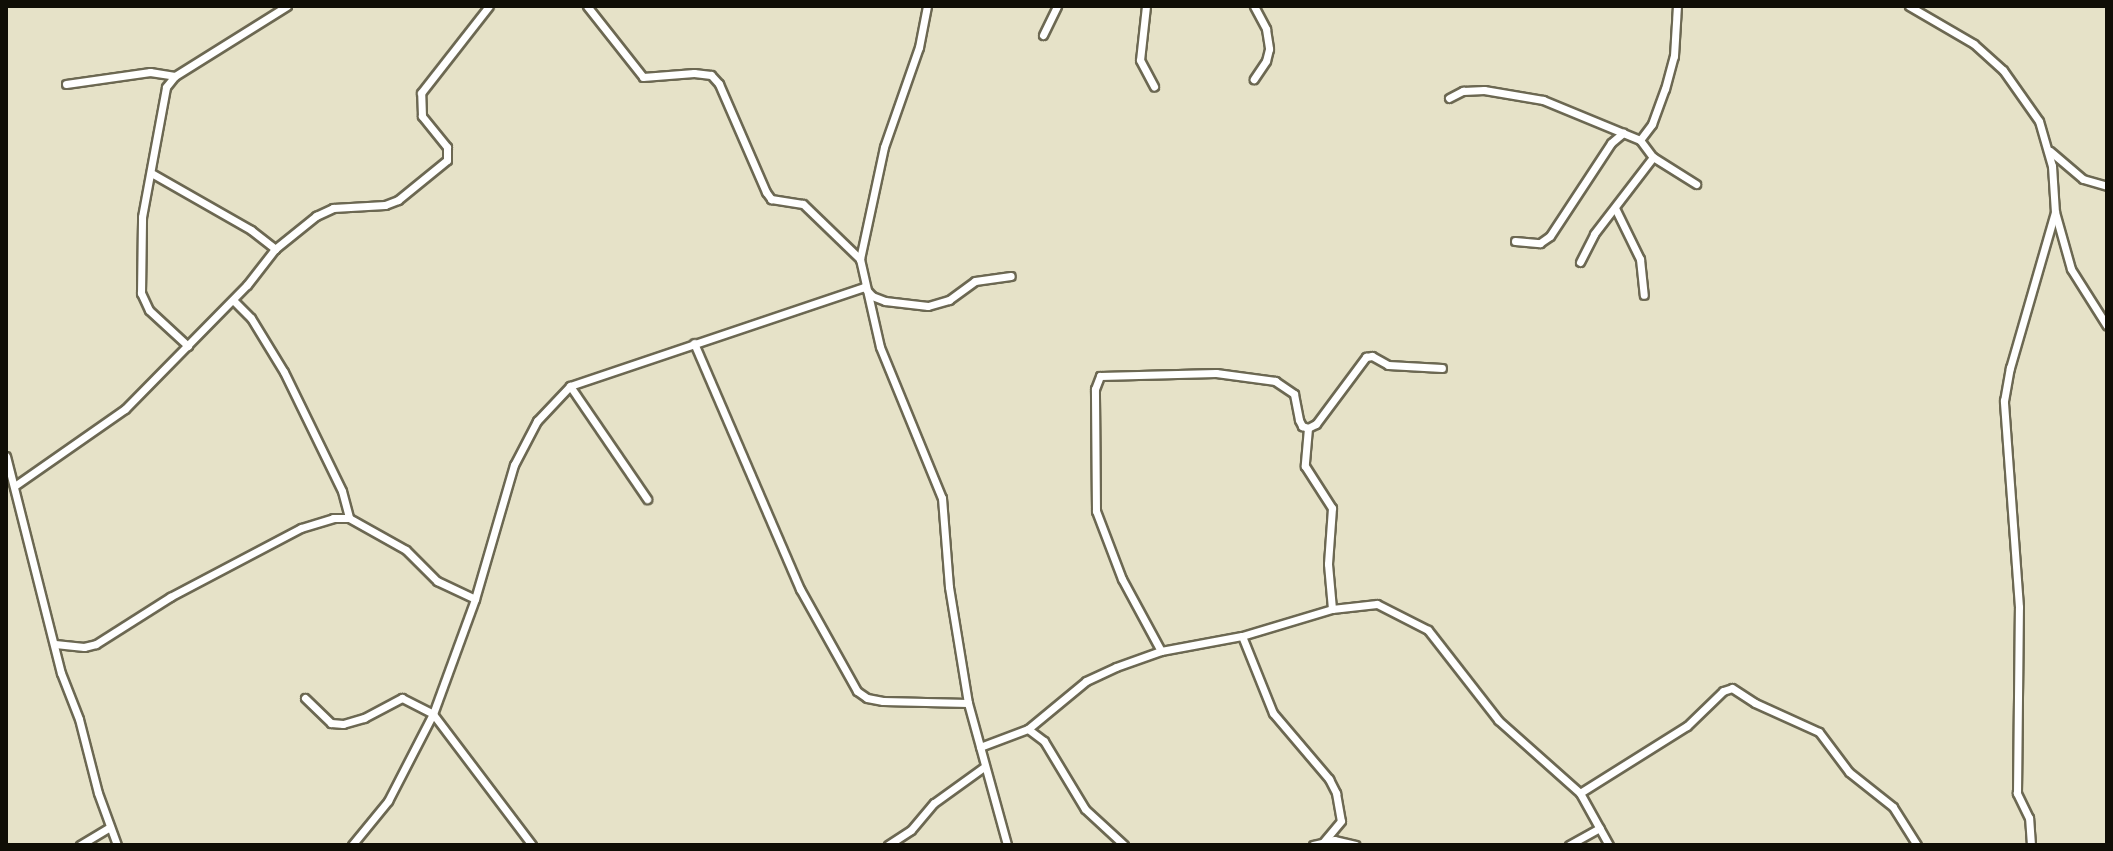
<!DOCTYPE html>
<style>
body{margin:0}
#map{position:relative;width:2113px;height:851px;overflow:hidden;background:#e6e2c8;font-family:"Noto Serif",serif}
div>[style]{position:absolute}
.roads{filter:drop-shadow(2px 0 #6c6852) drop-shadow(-2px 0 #6c6852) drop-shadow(0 2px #6c6852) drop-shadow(0 -2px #6c6852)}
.minor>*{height:7px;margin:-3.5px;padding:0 3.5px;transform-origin:3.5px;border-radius:3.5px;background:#fff}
span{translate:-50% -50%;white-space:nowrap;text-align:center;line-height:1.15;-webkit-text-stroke:6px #e6e2c8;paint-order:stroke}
.frame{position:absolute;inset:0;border:8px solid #100e06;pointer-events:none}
</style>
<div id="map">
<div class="roads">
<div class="minor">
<div style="left:587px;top:6px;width:90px;rotate:51.7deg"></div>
<div style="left:643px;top:77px;width:51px;rotate:-4.5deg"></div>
<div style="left:694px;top:73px;width:17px;rotate:7deg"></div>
<div style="left:711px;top:75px;width:12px;rotate:48deg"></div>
<div style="left:719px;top:84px;width:118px;rotate:66.5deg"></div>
<div style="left:766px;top:192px;width:9px;rotate:54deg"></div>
<div style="left:771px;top:199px;width:32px;rotate:9deg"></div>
<div style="left:803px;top:204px;width:79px;rotate:44deg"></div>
<div style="left:927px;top:6px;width:42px;rotate:101deg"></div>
<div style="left:919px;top:47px;width:106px;rotate:109.3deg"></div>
<div style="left:884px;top:147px;width:115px;rotate:102.1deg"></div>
<div style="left:860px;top:259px;width:90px;rotate:77.2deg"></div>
<div style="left:880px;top:347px;width:163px;rotate:67.7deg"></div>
<div style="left:942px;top:498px;width:89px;rotate:85.5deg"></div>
<div style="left:949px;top:587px;width:118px;rotate:80.7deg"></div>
<div style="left:968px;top:703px;width:147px;rotate:74.6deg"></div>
<div style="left:1146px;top:6px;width:54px;rotate:96.3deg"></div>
<div style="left:1140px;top:60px;width:30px;rotate:62deg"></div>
<div style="left:1254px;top:6px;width:26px;rotate:62deg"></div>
<div style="left:1266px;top:29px;width:20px;rotate:81deg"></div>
<div style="left:1269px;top:49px;width:12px;rotate:104deg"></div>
<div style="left:1266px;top:61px;width:22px;rotate:124deg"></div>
<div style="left:1909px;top:6px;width:75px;rotate:30.3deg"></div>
<div style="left:1974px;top:44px;width:39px;rotate:42deg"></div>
<div style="left:2003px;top:70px;width:62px;rotate:54.8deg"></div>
<div style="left:2039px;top:121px;width:47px;rotate:73.9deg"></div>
<div style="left:2052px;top:166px;width:46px;rotate:86.3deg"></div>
<div style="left:2055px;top:212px;width:59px;rotate:74.3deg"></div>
<div style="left:2071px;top:269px;width:67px;rotate:57.7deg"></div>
<div style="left:1043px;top:35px;width:32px;rotate:-64deg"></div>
<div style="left:66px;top:84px;width:85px;rotate:-8.1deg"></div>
<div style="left:150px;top:72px;width:25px;rotate:9deg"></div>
<div style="left:1449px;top:98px;width:16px;rotate:-27deg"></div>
<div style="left:1463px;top:91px;width:21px;rotate:-3deg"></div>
<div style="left:1484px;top:90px;width:60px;rotate:9.6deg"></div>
<div style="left:1543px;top:100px;width:105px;rotate:22.4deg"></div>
<div style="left:1640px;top:140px;width:21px;rotate:53deg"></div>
<div style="left:1653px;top:157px;width:51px;rotate:32.1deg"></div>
<div style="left:1640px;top:140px;width:20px;rotate:-53deg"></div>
<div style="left:1652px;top:124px;width:37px;rotate:-70deg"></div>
<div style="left:1665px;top:89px;width:34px;rotate:-75deg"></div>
<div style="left:1674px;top:56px;width:50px;rotate:-86.6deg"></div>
<div style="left:2050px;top:151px;width:43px;rotate:40.3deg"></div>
<div style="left:2083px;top:179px;width:25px;rotate:16deg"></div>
<div style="left:153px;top:174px;width:113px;rotate:29.7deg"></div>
<div style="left:251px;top:230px;width:31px;rotate:38deg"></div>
<div style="left:1615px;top:208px;width:57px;rotate:63.9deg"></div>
<div style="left:1640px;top:259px;width:36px;rotate:84deg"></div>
<div style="left:1515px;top:241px;width:25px;rotate:5deg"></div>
<div style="left:1540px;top:243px;width:12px;rotate:-35deg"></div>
<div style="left:1550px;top:236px;width:111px;rotate:-56.7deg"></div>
<div style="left:1611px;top:143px;width:16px;rotate:-40deg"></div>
<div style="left:1580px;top:262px;width:31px;rotate:-63deg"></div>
<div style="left:1594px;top:234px;width:97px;rotate:-52.5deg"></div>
<div style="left:233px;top:300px;width:25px;rotate:45deg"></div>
<div style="left:251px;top:318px;width:63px;rotate:58.6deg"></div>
<div style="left:284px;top:372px;width:132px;rotate:64deg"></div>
<div style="left:342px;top:491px;width:28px;rotate:75deg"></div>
<div style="left:349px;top:518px;width:65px;rotate:29.3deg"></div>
<div style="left:406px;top:550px;width:44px;rotate:45deg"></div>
<div style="left:437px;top:581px;width:42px;rotate:25.3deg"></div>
<div style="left:694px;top:343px;width:268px;rotate:66.7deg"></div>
<div style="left:800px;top:589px;width:117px;rotate:60.8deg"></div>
<div style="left:857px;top:691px;width:12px;rotate:35deg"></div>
<div style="left:867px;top:698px;width:16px;rotate:11deg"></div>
<div style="left:883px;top:701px;width:85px;rotate:1.3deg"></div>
<div style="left:188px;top:346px;width:53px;rotate:-137.3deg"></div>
<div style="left:149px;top:310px;width:19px;rotate:-115deg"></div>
<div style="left:141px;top:293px;width:76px;rotate:-89.2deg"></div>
<div style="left:142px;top:217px;width:132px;rotate:-79.5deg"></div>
<div style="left:166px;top:87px;width:14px;rotate:-51deg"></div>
<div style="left:175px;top:76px;width:132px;rotate:-32deg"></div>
<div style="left:570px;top:386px;width:137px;rotate:55.7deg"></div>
<div style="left:1308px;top:428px;width:38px;rotate:95deg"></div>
<div style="left:1305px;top:466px;width:50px;rotate:57.3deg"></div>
<div style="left:1332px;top:508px;width:56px;rotate:94.1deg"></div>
<div style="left:1328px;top:564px;width:45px;rotate:84.9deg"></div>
<div style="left:6px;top:456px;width:224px;rotate:75.8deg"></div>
<div style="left:61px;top:673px;width:49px;rotate:68.6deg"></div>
<div style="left:79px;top:719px;width:76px;rotate:75.6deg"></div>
<div style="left:98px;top:793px;width:55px;rotate:69.9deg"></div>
<div style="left:16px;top:485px;width:133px;rotate:-34.9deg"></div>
<div style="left:125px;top:409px;width:174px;rotate:-45.5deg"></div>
<div style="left:247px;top:285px;width:46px;rotate:-52.1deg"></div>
<div style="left:275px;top:249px;width:53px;rotate:-38.8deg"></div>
<div style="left:316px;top:216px;width:19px;rotate:-25deg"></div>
<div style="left:333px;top:208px;width:52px;rotate:-3.3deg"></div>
<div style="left:385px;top:205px;width:14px;rotate:-21deg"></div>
<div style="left:398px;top:200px;width:63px;rotate:-39.2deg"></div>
<div style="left:447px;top:160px;width:13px;rotate:-90deg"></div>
<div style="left:447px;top:147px;width:40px;rotate:-129deg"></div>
<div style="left:422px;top:116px;width:23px;rotate:-92deg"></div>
<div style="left:421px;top:93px;width:110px;rotate:-52deg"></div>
<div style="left:1242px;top:636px;width:83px;rotate:68.1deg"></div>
<div style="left:1273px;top:713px;width:87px;rotate:49.7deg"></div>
<div style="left:1329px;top:779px;width:16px;rotate:63deg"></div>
<div style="left:1336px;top:793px;width:28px;rotate:80deg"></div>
<div style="left:1341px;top:821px;width:30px;rotate:130deg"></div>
<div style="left:55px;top:644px;width:29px;rotate:6deg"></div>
<div style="left:84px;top:647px;width:12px;rotate:-14deg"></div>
<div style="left:96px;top:644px;width:88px;rotate:-32.4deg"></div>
<div style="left:170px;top:597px;width:148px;rotate:-27.8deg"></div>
<div style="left:301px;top:528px;width:34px;rotate:-17deg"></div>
<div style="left:333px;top:518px;width:16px"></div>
<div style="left:1161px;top:651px;width:82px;rotate:-118.4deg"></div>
<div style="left:1122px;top:579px;width:73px;rotate:-110.9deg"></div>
<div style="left:1096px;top:511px;width:122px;rotate:-90.5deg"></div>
<div style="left:1095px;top:389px;width:14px;rotate:-69deg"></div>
<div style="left:1100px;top:376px;width:116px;rotate:-1.5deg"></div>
<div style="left:1216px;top:373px;width:60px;rotate:7.7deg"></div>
<div style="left:1275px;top:381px;width:23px;rotate:34deg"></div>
<div style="left:1294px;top:394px;width:26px;rotate:79deg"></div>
<div style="left:1299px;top:420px;width:7px;rotate:63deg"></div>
<div style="left:1302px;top:426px;width:6px;rotate:18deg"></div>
<div style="left:1308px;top:428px;width:9px;rotate:-27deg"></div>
<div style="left:1316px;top:424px;width:84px;rotate:-53.3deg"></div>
<div style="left:1366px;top:357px;width:6px;rotate:-9deg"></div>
<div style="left:1372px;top:356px;width:18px;rotate:29deg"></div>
<div style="left:1388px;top:365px;width:54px;rotate:3.2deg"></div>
<div style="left:305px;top:698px;width:36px;rotate:44deg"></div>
<div style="left:331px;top:723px;width:12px;rotate:5deg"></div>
<div style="left:343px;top:724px;width:22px;rotate:-16deg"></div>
<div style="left:364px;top:718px;width:43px;rotate:-27.8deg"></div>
<div style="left:402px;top:698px;width:35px;rotate:27deg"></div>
<div style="left:433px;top:714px;width:164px;rotate:52.9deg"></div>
<div style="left:1028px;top:729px;width:20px;rotate:37deg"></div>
<div style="left:1044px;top:741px;width:79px;rotate:58.9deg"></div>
<div style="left:1085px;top:809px;width:53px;rotate:42.7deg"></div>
<div style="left:980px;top:747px;width:51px;rotate:-20.6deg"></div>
<div style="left:1028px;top:729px;width:75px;rotate:-39.6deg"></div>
<div style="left:1086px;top:681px;width:33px;rotate:-25deg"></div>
<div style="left:1116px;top:667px;width:48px;rotate:-19.6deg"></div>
<div style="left:1161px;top:651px;width:82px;rotate:-10.5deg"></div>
<div style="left:1242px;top:636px;width:94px;rotate:-16.7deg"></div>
<div style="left:1332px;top:609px;width:45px;rotate:-6.3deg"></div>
<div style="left:1377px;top:604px;width:57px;rotate:27deg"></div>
<div style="left:1428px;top:630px;width:114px;rotate:52.1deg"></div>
<div style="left:1498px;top:720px;width:110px;rotate:41.7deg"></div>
<div style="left:1580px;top:793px;width:60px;rotate:60.9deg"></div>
<div style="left:1580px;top:793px;width:126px;rotate:-32.1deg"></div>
<div style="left:1687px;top:726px;width:50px;rotate:-44.2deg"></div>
<div style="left:1723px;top:691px;width:9px;rotate:-18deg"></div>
<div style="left:1732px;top:688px;width:27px;rotate:33deg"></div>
<div style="left:1755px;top:703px;width:70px;rotate:24.4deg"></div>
<div style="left:1819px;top:732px;width:50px;rotate:53.1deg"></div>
<div style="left:1849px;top:772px;width:56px;rotate:38.5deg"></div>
<div style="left:1893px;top:807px;width:45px;rotate:57.7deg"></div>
<div style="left:80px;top:845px;width:35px;rotate:-31deg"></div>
<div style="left:352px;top:845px;width:57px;rotate:-50.7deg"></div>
<div style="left:388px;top:801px;width:98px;rotate:-62.7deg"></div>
<div style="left:433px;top:714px;width:122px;rotate:-69.9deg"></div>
<div style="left:475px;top:599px;width:140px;rotate:-73.8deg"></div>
<div style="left:514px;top:465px;width:50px;rotate:-62.4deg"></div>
<div style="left:537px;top:421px;width:48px;rotate:-46.7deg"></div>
<div style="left:570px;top:386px;width:310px;rotate:-18.6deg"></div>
<div style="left:864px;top:287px;width:12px;rotate:48deg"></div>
<div style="left:872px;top:296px;width:14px;rotate:21deg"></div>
<div style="left:885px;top:301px;width:43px;rotate:6.6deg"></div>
<div style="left:928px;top:306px;width:22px;rotate:-16deg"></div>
<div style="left:949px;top:300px;width:32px;rotate:-36deg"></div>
<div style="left:975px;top:281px;width:36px;rotate:-8deg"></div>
<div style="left:888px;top:845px;width:27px;rotate:-33deg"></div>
<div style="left:911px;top:830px;width:35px;rotate:-50deg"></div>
<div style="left:934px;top:803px;width:62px;rotate:-35.8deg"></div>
<div style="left:1313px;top:845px;width:22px;rotate:-13deg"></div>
<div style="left:1334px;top:840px;width:22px;rotate:13deg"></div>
<div style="left:1569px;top:845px;width:35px;rotate:-29deg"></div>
<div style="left:2031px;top:845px;width:27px;rotate:-94deg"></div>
<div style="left:2029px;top:818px;width:28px;rotate:-116deg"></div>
<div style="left:2017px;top:793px;width:186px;rotate:-89.4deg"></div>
<div style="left:2019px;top:607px;width:207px;rotate:-94.2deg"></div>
<div style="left:2004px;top:401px;width:34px;rotate:-80deg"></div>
<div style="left:2010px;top:368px;width:162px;rotate:-73.9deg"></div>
</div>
</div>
<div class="frame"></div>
</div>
